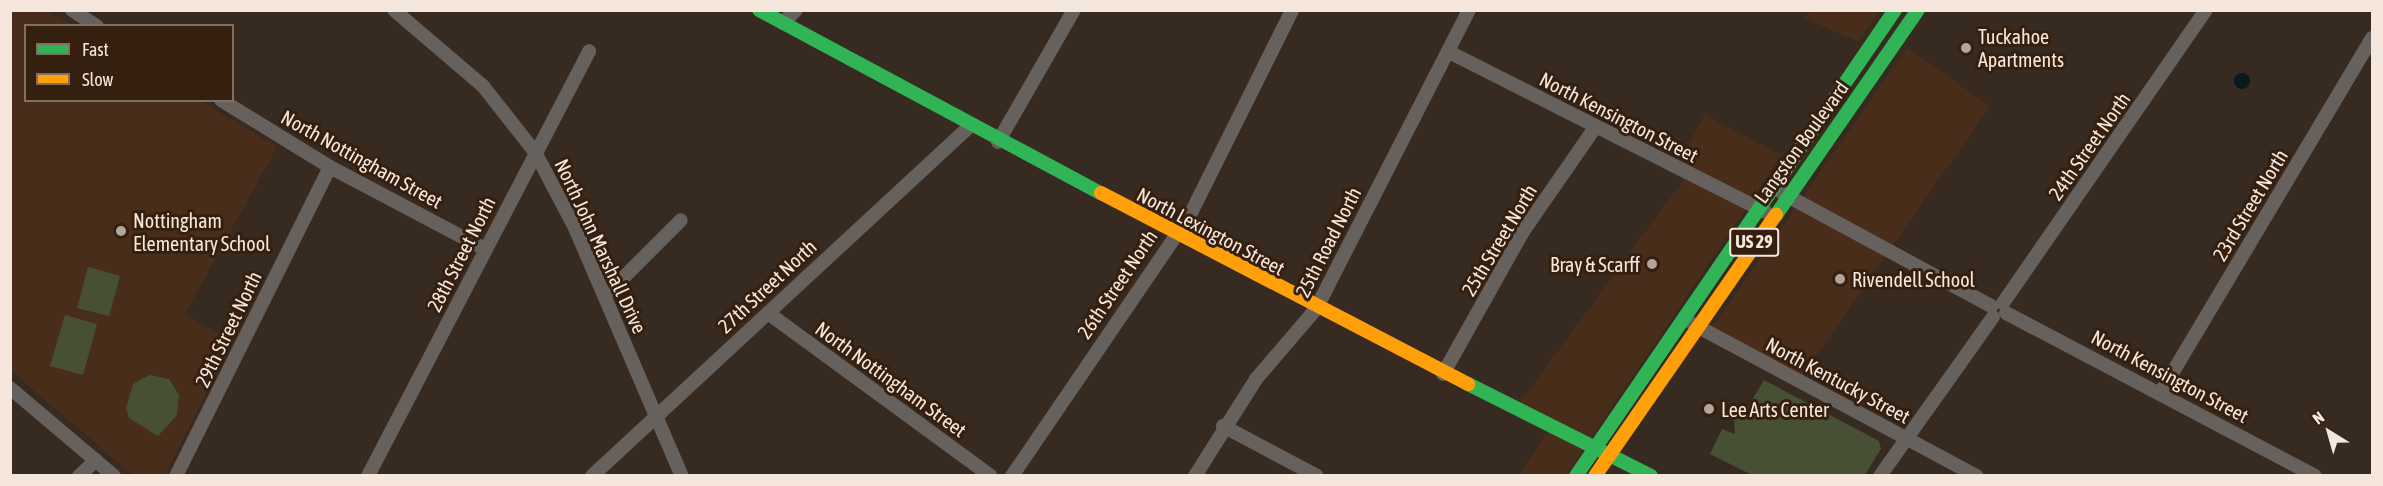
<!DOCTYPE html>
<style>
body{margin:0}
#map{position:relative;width:2383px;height:486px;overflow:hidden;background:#362a21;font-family:"Asap Condensed",sans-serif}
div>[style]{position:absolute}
.built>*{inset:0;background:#482e1a}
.green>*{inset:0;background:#475035}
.water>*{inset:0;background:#071b1c}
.round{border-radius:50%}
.street>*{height:14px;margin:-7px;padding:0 7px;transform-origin:7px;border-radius:7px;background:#66615c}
.fast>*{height:14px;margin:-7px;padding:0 7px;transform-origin:7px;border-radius:7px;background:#30b455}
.slow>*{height:14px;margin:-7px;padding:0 7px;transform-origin:7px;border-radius:7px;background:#ff9f0a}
.dots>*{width:16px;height:16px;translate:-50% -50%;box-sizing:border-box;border:3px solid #351f0e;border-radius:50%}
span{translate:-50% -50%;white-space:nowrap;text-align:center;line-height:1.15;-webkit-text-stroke:6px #351f0e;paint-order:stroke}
.shield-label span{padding:2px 4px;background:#351f0e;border:2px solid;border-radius:4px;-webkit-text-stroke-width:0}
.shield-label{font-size:18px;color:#f6e7dd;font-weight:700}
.poi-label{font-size:20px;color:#f6e7dd}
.left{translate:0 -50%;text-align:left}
.right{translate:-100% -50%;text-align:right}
.street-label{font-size:20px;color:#f6e7dd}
.frame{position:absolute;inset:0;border:12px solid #f6e7dd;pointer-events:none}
.legend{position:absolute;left:24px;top:24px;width:210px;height:78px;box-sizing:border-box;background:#351f0e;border:2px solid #826f61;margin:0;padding:8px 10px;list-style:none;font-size:18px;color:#f6e7dd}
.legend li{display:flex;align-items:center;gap:12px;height:30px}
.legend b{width:30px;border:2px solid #826f61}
.north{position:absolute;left:2299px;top:402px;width:60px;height:60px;-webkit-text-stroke:4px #351f0e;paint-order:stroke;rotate:323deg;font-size:16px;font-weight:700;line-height:24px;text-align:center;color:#f6e7dd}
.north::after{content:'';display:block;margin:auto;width:21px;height:27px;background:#f6e7dd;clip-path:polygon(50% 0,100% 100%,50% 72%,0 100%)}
</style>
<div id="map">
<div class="built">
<div style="clip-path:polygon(10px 11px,46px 11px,73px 25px,26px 26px,26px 100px,201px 101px,277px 147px,185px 314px,232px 342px,165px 475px,133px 475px,11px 371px)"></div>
<div style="clip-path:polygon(1810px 11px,1810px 10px,1879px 11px,1858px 41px,1804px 18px)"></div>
<div style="clip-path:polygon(1907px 48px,1990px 106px,1800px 379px,1709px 332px)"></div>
<div style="clip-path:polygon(1704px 115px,1782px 155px,1566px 475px,1520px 475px,1548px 431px,1513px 412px,1687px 175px,1676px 169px)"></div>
</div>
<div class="green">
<div style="clip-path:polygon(88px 267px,120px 276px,109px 316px,77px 308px)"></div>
<div style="clip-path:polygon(65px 315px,97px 324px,83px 375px,50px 366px)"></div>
<div style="clip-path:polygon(150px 375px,169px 379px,179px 395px,177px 415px,158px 436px,129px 418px,126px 408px,133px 384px)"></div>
<div style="clip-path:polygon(1764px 380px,1879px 441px,1881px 449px,1865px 475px,1752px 475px,1710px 454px,1722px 429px,1735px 434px,1734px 419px,1757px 417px,1746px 410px)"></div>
</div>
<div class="water">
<div class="round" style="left:2234px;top:73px;width:16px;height:16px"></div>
</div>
<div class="street">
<div style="left:72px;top:10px;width:30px;rotate:33deg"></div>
<div style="left:394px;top:10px;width:117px;rotate:40.5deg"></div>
<div style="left:483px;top:86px;width:84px;rotate:51.8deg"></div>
<div style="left:535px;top:152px;width:86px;rotate:62.2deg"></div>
<div style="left:575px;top:228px;width:270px;rotate:66.7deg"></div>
<div style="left:783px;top:23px;width:18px;rotate:-45deg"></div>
<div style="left:1449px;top:52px;width:355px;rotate:26.8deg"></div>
<div style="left:221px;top:100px;width:128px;rotate:31.6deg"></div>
<div style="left:330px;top:167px;width:175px;rotate:27.9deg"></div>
<div style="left:998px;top:142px;width:152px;rotate:-60.1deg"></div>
<div style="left:1782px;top:193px;width:238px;rotate:28.4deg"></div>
<div style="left:605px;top:296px;width:107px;rotate:-45deg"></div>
<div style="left:2003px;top:303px;width:356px;rotate:-55.3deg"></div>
<div style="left:768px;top:313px;width:276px;rotate:36.2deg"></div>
<div style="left:2006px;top:313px;width:349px;rotate:27.8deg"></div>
<div style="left:1693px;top:324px;width:322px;rotate:28.2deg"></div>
<div style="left:1443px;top:374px;width:162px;rotate:-60.7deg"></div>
<div style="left:1522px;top:233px;width:126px;rotate:-55.3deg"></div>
<div style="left:10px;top:388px;width:136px;rotate:40.2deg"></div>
<div style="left:2161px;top:392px;width:412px;rotate:-59.2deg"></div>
<div style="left:1223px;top:426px;width:106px;rotate:28deg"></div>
<div style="left:79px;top:476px;width:23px;rotate:-43deg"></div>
<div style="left:176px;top:476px;width:345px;rotate:-63.5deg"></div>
<div style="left:368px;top:476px;width:479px;rotate:-62.5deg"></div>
<div style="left:592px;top:476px;width:515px;rotate:-42.8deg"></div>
<div style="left:1012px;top:476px;width:314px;rotate:-55.7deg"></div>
<div style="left:1189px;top:217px;width:231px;rotate:-63.5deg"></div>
<div style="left:1195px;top:476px;width:115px;rotate:-57.8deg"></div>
<div style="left:1256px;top:379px;width:92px;rotate:-49.4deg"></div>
<div style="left:1316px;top:309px;width:336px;rotate:-62.9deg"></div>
<div style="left:1880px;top:476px;width:195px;rotate:-54.6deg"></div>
</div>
<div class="fast">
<div style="left:759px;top:10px;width:388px;rotate:28.2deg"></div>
<div style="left:1776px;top:215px;width:249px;rotate:-55.3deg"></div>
<div style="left:1468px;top:384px;width:205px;rotate:26.7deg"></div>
<div style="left:1576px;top:476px;width:565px;rotate:-55.61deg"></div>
</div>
<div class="slow">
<div style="left:1101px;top:193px;width:414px;rotate:27.5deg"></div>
<div style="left:1595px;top:476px;width:318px;rotate:-55.3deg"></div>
</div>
<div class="dots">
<div style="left:1966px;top:48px;background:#b3a59b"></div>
<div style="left:121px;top:231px;background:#b3a59b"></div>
<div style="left:1652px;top:264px;background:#b3a59b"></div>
<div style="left:1840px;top:279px;background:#b3a59b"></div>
<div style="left:1709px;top:409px;background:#b3a59b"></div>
</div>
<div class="shield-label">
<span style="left:1754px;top:242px">US 29</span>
</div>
<div class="poi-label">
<span class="left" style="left:1978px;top:48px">Tuckahoe<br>Apartments</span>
<span class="left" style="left:133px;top:232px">Nottingham<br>Elementary School</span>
<span class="right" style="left:1640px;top:264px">Bray &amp; Scarff</span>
<span class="left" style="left:1852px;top:279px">Rivendell School</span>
<span class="left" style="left:1721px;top:409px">Lee Arts Center</span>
</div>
<div class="street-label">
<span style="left:1619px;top:117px;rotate:27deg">North Kensington Street</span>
<span style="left:1801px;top:142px;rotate:-54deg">Langston Boulevard</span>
<span style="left:2089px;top:146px;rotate:-55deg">24th Street North</span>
<span style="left:362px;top:159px;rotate:29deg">North Nottingham Street</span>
<span style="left:2250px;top:205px;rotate:-59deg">23rd Street North</span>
<span style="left:1211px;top:231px;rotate:28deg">North Lexington Street</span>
<span style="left:1499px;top:240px;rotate:-59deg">25th Street North</span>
<span style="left:1328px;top:242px;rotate:-63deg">25th Road North</span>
<span style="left:601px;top:246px;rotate:65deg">North John Marshall Drive</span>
<span style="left:461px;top:254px;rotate:-63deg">28th Street North</span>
<span style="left:1117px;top:284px;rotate:-56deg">26th Street North</span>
<span style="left:767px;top:286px;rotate:-43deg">27th Street North</span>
<span style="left:228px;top:329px;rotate:-64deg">29th Street North</span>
<span style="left:2170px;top:376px;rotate:28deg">North Kensington Street</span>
<span style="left:891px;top:379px;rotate:36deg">North Nottingham Street</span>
<span style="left:1838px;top:380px;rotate:28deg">North Kentucky Street</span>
</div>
<div class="frame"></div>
<ul class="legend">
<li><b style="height:8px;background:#30b455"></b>Fast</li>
<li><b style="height:8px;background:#ff9f0a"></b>Slow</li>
</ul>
<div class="north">N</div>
</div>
